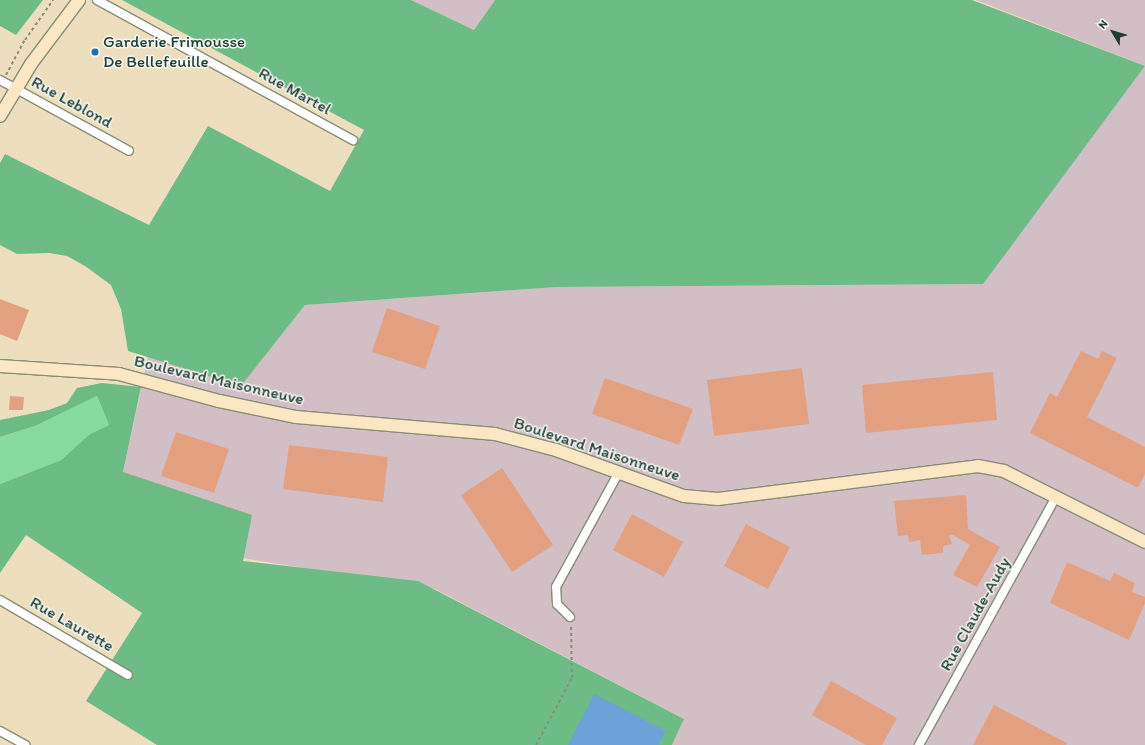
<!DOCTYPE html>
<style>
body{margin:0}
#map{position:relative;width:1145px;height:745px;overflow:hidden;background:#eddfbd;font-family:Itim,sans-serif}
div>[style]{position:absolute}
.industrial>*{inset:0;background:#d2bec5}
.green>*{inset:0;background:#87db9e}
.forest>*{inset:0;background:#6dbb85}
.water>*{inset:0;background:#6ca1d9}
.building>*{inset:0;background:#e3a182}
.path>*{height:2px;margin-top:-1px;transform-origin:0;background:repeating-linear-gradient(90deg,#868e78 0 3px,transparent 0 6px)}
.roads{filter:drop-shadow(1px 0 #868e78) drop-shadow(-1px 0 #868e78) drop-shadow(0 1px #868e78) drop-shadow(0 -1px #868e78)}
.street>*{height:8px;margin:-4px;padding:0 4px;transform-origin:4px;border-radius:4px;background:#fff}
.secondary>*{height:12px;margin:-6px;padding:0 6px;transform-origin:6px;border-radius:6px;background:#fbe7c3}
.dots>*{width:11px;height:11px;translate:-50% -50%;box-sizing:border-box;border:2px solid #f6f6f2;border-radius:50%}
span{translate:-50% -50%;white-space:nowrap;text-align:center;line-height:1.15;-webkit-text-stroke:3px #f6f6f2;paint-order:stroke}
.poi-label{font-size:17px;color:#1f3d34}
.left{translate:0 -50%;text-align:left}
.street-label{font-size:17px;color:#1f3d34}
.north{position:absolute;left:1093px;top:12px;width:40px;height:40px;-webkit-text-stroke:3px #f6f6f2;paint-order:stroke;rotate:308deg;font-size:11px;font-weight:700;line-height:16px;text-align:center;color:#1f3d34}
.north::after{content:'';display:block;margin:auto;width:14px;height:18px;background:#1f3d34;clip-path:polygon(50% 0,100% 100%,50% 72%,0 100%)}
</style>
<div id="map">
<div class="industrial">
<div style="clip-path:polygon(411px 0,495px 0,474px 30px)"></div>
<div style="clip-path:polygon(976px 0,1145px 0,1145px 745px,672px 745px,684px 719px,435px 589px,242px 558px,123px 472px,148px 357px,241px 386px,305px 305px,557px 287px,980px 284px,1145px 66px)"></div>
</div>
<div class="green">
<div style="clip-path:polygon(97px 396px,109px 425px,90px 434px,61px 460px,0 484px,0 437px,35px 426px)"></div>
</div>
<div class="forest">
<div style="clip-path:polygon(0 0,43px 0,16px 35px,0 26px)"></div>
<div style="clip-path:polygon(122px 0,411px 0,474px 30px,495px 0,972px 0,1145px 66px,983px 284px,557px 287px,305px 305px,241px 386px,128px 351px,121px 309px,111px 285px,85px 266px,67px 256px,49px 253px,17px 254px,0 245px,0 163px,5px 154px,149px 225px,208px 126px,330px 191px,364px 130px)"></div>
<div style="clip-path:polygon(102px 383px,141px 387px,123px 472px,252px 515px,243px 561px,418px 581px,684px 719px,672px 745px,157px 745px,86px 701px,142px 613px,26px 535px,0 573px,0 484px,61px 460px,90px 434px,109px 425px,97px 396px,35px 426px,0 437px,0 420px,49px 410px,67px 403px,77px 388px)"></div>
</div>
<div class="water">
<div style="clip-path:polygon(594px 694px,666px 731px,658px 745px,568px 745px)"></div>
</div>
<div class="building">
<div style="clip-path:polygon(0 299px,29px 310px,17px 341px,0 334px)"></div>
<div style="clip-path:polygon(387px 308px,440px 326px,425px 369px,372px 352px)"></div>
<div style="clip-path:polygon(1081px 351px,1098px 359px,1102px 351px,1117px 358px,1087px 417px,1145px 447px,1145px 474px,1138px 488px,1030px 433px,1050px 393px,1057px 397px)"></div>
<div style="clip-path:polygon(802px 368px,809px 424px,714px 436px,707px 380px)"></div>
<div style="clip-path:polygon(993px 372px,997px 420px,866px 433px,862px 385px)"></div>
<div style="clip-path:polygon(605px 378px,693px 409px,679px 445px,592px 414px)"></div>
<div style="clip-path:polygon(10px 396px,24px 397px,23px 410px,9px 410px)"></div>
<div style="clip-path:polygon(176px 432px,229px 449px,214px 493px,161px 476px)"></div>
<div style="clip-path:polygon(289px 445px,388px 457px,383px 502px,283px 489px)"></div>
<div style="clip-path:polygon(502px 468px,553px 545px,512px 572px,461px 495px)"></div>
<div style="clip-path:polygon(966px 495px,968px 529px,1000px 547px,977px 587px,953px 575px,970px 545px,953px 535px,949px 535px,952px 544px,943px 546px,943px 553px,922px 555px,920px 540px,909px 542px,908px 535px,898px 536px,894px 501px)"></div>
<div style="clip-path:polygon(632px 514px,683px 542px,664px 577px,613px 550px)"></div>
<div style="clip-path:polygon(746px 524px,790px 547px,768px 589px,724px 566px)"></div>
<div style="clip-path:polygon(1067px 562px,1110px 581px,1114px 573px,1135px 583px,1132px 592px,1145px 597px,1145px 603px,1129px 640px,1050px 603px)"></div>
<div style="clip-path:polygon(831px 681px,897px 718px,882px 745px,866px 745px,812px 715px)"></div>
<div style="clip-path:polygon(994px 705px,1067px 743px,1066px 745px,973px 745px)"></div>
</div>
<div class="path">
<div style="left:6px;top:75px;width:40px;rotate:-62deg"></div>
<div style="left:25px;top:40px;width:49px;rotate:-55deg"></div>
<div style="left:536px;top:745px;width:76px;rotate:-61.8deg"></div>
<div style="left:572px;top:678px;width:53px;rotate:-91.1deg"></div>
</div>
<div class="roads">
<div class="street">
<div style="left:97px;top:0;width:292px;rotate:28.7deg"></div>
<div style="left:0;top:80px;width:147px;rotate:28.8deg"></div>
<div style="left:0;top:600px;width:148px;rotate:30.4deg"></div>
<div style="left:570px;top:617px;width:18px;rotate:-135deg"></div>
<div style="left:557px;top:604px;width:17px;rotate:-93deg"></div>
<div style="left:556px;top:587px;width:131px;rotate:-61.3deg"></div>
<div style="left:0;top:731px;width:29px;rotate:29deg"></div>
<div style="left:919px;top:745px;width:283px;rotate:-61.1deg"></div>
</div>
<div class="secondary">
<div style="left:0;top:116px;width:61px;rotate:-59.2deg"></div>
<div style="left:31px;top:64px;width:80px;rotate:-53.1deg"></div>
<div style="left:0;top:366px;width:119px;rotate:3.8deg"></div>
<div style="left:119px;top:374px;width:104px;rotate:15.1deg"></div>
<div style="left:219px;top:401px;width:79px;rotate:11.7deg"></div>
<div style="left:296px;top:417px;width:200px;rotate:4.9deg"></div>
<div style="left:495px;top:434px;width:63px;rotate:14.7deg"></div>
<div style="left:556px;top:450px;width:136px;rotate:19.8deg"></div>
<div style="left:684px;top:496px;width:34px;rotate:5deg"></div>
<div style="left:718px;top:499px;width:262px;rotate:-7.2deg"></div>
<div style="left:978px;top:466px;width:26px;rotate:11deg"></div>
<div style="left:1004px;top:471px;width:158px;rotate:26.7deg"></div>
</div>
</div>
<div class="dots">
<div style="left:95px;top:52px;background:#1f6fb2"></div>
</div>
<div class="poi-label">
<span class="left" style="left:103px;top:52px">Garderie Frimousse<br>De Bellefeuille</span>
</div>
<div class="street-label">
<span style="left:295px;top:91px;rotate:29deg">Rue Martel</span>
<span style="left:72px;top:102px;rotate:29deg">Rue Leblond</span>
<span style="left:219px;top:380px;rotate:13deg">Boulevard Maisonneuve</span>
<span style="left:597px;top:449px;rotate:18deg">Boulevard Maisonneuve</span>
<span style="left:975px;top:614px;rotate:-61deg">Rue Claude-Audy</span>
<span style="left:72px;top:624px;rotate:30deg">Rue Laurette</span>
</div>
<div class="north">N</div>
</div>
